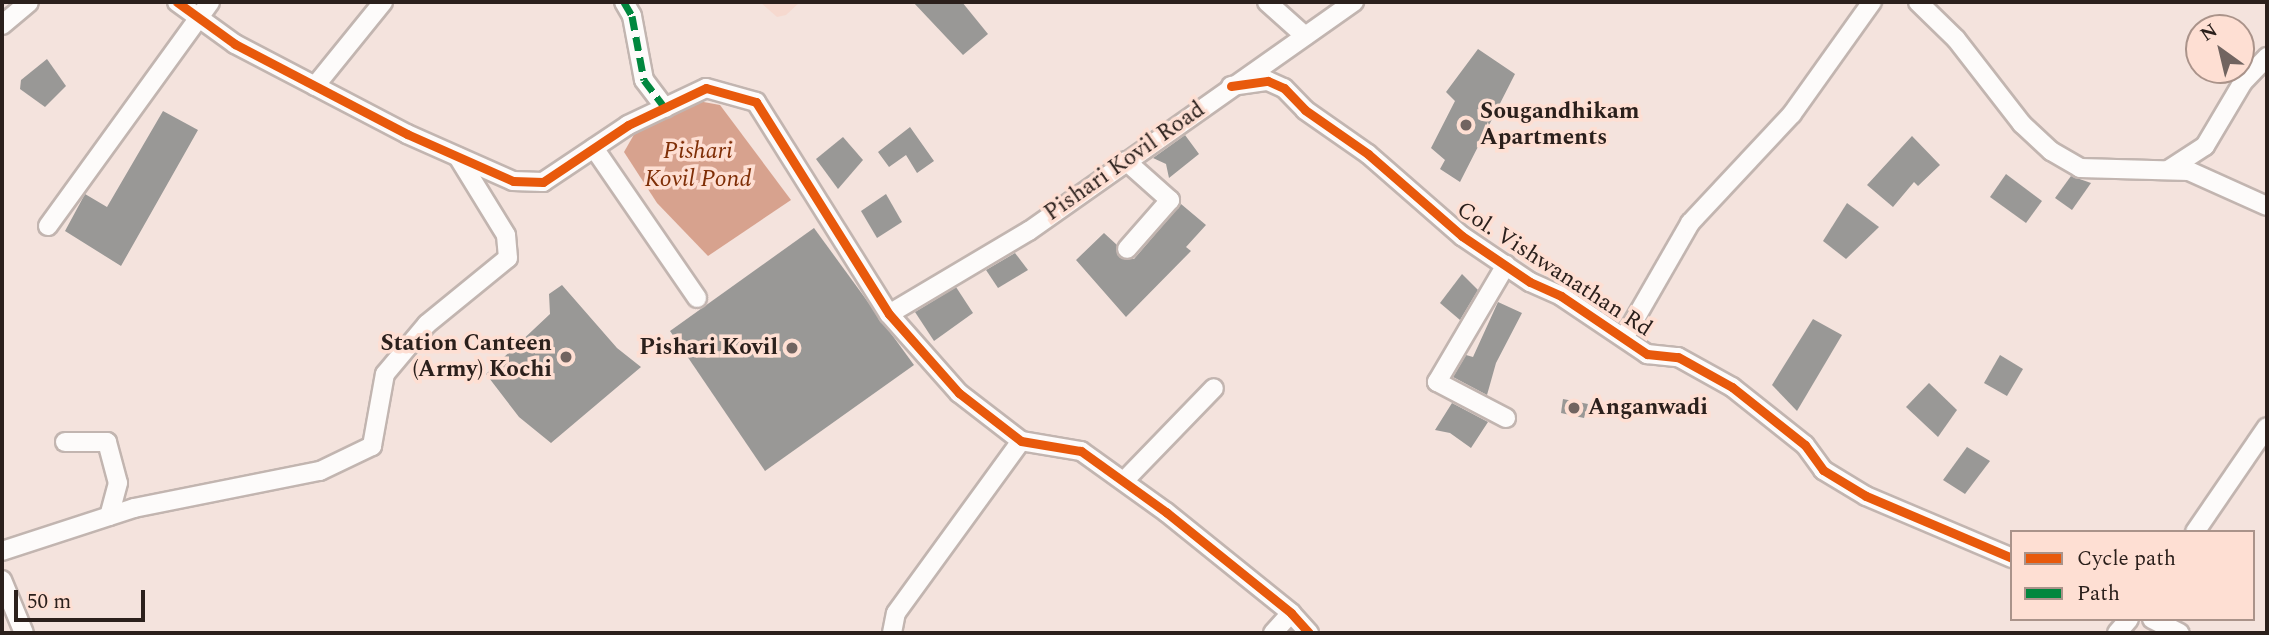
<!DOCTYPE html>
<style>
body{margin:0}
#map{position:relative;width:2269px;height:635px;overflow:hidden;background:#f4e3dd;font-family:Spectral,serif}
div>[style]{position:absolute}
.built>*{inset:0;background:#f6d9cf}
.water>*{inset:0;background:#d7a28e}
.building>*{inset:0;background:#999896}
.roads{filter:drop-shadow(2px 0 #c2b5b0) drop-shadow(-2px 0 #c2b5b0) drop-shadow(0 2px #c2b5b0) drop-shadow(0 -2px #c2b5b0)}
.minor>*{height:18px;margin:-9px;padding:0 9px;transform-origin:9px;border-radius:9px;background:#fdfbfa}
.quiet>*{height:7px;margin-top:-3.5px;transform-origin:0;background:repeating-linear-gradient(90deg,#00873e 0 14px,transparent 0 21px)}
.cycleway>*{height:9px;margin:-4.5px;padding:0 4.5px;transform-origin:4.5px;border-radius:4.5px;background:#e8590c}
.dots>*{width:19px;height:19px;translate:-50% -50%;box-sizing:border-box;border:4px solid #fedfd3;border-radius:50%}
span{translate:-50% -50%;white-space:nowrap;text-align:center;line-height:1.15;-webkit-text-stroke:7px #fedfd3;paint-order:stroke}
.poi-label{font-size:23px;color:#2b201c;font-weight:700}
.left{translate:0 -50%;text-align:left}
.right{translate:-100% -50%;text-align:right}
.street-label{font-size:23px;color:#2b201c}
.water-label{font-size:24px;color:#7f2e06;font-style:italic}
.frame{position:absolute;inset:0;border:4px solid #2b201c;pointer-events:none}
.legend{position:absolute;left:2010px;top:530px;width:245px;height:91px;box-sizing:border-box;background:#fedfd3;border:2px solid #aa938a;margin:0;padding:9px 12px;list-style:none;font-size:21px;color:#2b201c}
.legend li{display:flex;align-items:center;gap:14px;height:35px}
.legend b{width:35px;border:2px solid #aa938a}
.north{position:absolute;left:2185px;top:14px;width:70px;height:70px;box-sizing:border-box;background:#fedfd3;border:2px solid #aa938a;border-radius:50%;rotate:326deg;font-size:19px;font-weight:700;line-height:28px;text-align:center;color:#2b201c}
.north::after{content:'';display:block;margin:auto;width:24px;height:32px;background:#716460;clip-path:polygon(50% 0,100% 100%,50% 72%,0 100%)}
.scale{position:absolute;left:14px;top:590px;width:131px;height:32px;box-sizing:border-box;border:4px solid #2b201c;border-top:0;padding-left:9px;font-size:21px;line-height:24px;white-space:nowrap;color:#2b201c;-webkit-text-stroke:5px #fedfd3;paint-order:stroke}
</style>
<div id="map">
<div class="built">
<div style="clip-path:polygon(760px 2px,800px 2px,786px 15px,777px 17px)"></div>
</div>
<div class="water">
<div style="clip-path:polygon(698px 101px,720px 105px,791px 200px,708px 256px,657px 203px,624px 152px,636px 131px)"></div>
</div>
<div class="building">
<div style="clip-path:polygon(913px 2px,962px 2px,988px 34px,963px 55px)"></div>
<div style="clip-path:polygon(1478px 49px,1515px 74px,1460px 182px,1440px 169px,1445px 160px,1431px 148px,1455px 101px,1446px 92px)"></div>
<div style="clip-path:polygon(47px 59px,66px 86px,45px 107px,20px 89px,21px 80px)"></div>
<div style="clip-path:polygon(163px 111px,198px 130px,121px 266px,65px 231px,85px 194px,107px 207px)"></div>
<div style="clip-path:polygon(910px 127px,934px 161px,917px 173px,906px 155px,889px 167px,878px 152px)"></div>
<div style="clip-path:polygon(1185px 135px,1199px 154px,1169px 178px,1166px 164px,1153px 158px)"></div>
<div style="clip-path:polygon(1912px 136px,1940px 165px,1918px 186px,1914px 182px,1893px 207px,1867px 185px)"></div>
<div style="clip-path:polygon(843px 137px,863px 160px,838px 189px,816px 159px)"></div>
<div style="clip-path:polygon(2006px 174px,2042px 201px,2026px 223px,1990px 197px)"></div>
<div style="clip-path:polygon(2071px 176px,2091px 183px,2072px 210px,2055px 198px)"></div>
<div style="clip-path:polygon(886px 194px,902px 222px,877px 238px,861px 211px)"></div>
<div style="clip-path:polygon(1847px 203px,1879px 227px,1846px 259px,1823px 241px)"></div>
<div style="clip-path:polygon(1181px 204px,1206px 225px,1186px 247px,1191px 251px,1126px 317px,1076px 260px,1104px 233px,1117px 245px,1120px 258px,1134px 259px)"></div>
<div style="clip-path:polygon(814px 228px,914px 365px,765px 471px,670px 331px)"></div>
<div style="clip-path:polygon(1015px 253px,1028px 270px,998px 288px,986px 270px)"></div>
<div style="clip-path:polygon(1462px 274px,1478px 290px,1460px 320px,1440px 303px)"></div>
<div style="clip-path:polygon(562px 285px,617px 348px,641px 367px,551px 443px,519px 417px,486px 374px,550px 314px,549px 294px)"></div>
<div style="clip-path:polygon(956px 287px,973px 313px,934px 341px,915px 312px)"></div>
<div style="clip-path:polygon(1498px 302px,1522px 313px,1496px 363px,1487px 395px,1453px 377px,1466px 355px,1473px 357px)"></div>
<div style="clip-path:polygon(1813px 319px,1842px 335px,1797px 411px,1772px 385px)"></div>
<div style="clip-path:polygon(2000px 355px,2023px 369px,2007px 396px,1984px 383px)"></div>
<div style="clip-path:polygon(1929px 383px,1957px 410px,1938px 437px,1906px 407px)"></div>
<div style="clip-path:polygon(1563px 399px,1588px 404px,1584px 418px,1561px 413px)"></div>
<div style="clip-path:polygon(1452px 403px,1488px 422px,1471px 448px,1450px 433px,1435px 430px)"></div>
<div style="clip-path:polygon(1967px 447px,1990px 461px,1965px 494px,1943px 480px)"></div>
</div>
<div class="roads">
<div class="minor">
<div style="left:177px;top:2px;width:72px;rotate:35.9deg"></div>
<div style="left:235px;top:44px;width:194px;rotate:27.6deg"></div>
<div style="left:407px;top:134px;width:116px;rotate:23.9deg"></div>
<div style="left:513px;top:181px;width:30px;rotate:2deg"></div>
<div style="left:543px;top:182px;width:102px;rotate:-33.8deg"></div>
<div style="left:628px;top:125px;width:86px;rotate:-25.4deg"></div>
<div style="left:706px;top:88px;width:52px;rotate:15.6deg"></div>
<div style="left:756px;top:102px;width:250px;rotate:57.9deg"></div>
<div style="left:889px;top:314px;width:106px;rotate:48.5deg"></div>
<div style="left:959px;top:393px;width:78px;rotate:37.7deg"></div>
<div style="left:1021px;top:441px;width:61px;rotate:9.5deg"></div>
<div style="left:1081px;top:451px;width:105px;rotate:35.7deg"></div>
<div style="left:1166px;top:512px;width:161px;rotate:38.9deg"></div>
<div style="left:1291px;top:613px;width:27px;rotate:48deg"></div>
<div style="left:624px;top:2px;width:16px;rotate:60deg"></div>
<div style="left:632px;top:16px;width:65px;rotate:79.4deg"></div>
<div style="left:644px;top:80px;width:35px;rotate:53deg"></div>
<div style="left:1267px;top:2px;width:51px;rotate:41.8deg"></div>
<div style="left:1918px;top:2px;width:53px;rotate:44.2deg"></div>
<div style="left:1956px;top:39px;width:108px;rotate:52.2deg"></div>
<div style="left:2022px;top:124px;width:40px;rotate:43deg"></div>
<div style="left:2051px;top:151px;width:34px;rotate:30deg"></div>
<div style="left:2080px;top:168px;width:109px;rotate:1.6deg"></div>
<div style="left:2189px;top:171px;width:85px;rotate:24.2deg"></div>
<div style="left:2px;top:25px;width:35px;rotate:-40deg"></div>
<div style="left:315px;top:86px;width:108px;rotate:-51deg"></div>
<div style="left:1231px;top:86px;width:37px;rotate:-8deg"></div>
<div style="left:1268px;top:81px;width:17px;rotate:24deg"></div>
<div style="left:1284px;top:88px;width:30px;rotate:46deg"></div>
<div style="left:1305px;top:110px;width:77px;rotate:34.9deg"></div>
<div style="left:1368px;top:154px;width:125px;rotate:41.1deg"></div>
<div style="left:1462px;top:236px;width:82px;rotate:34.1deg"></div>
<div style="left:1530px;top:282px;width:34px;rotate:24deg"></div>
<div style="left:1561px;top:296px;width:104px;rotate:34deg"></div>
<div style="left:1647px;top:354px;width:31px;rotate:6deg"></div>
<div style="left:1678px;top:357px;width:62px;rotate:29.1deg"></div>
<div style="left:1732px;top:387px;width:93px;rotate:38.5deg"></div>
<div style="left:1805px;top:445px;width:31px;rotate:54deg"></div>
<div style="left:1823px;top:470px;width:50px;rotate:31.2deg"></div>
<div style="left:1866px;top:496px;width:159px;rotate:23deg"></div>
<div style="left:594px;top:148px;width:182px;rotate:55.5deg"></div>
<div style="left:1126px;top:161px;width:59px;rotate:41.6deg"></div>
<div style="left:1170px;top:200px;width:65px;rotate:131.3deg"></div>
<div style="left:2168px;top:170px;width:44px;rotate:-33deg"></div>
<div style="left:2205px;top:146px;width:74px;rotate:-59.3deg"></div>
<div style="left:2243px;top:82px;width:35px;rotate:-46deg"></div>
<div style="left:48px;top:226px;width:276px;rotate:-54.1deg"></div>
<div style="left:889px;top:314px;width:163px;rotate:-30.7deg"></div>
<div style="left:1029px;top:231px;width:398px;rotate:-35.2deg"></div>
<div style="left:1624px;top:338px;width:133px;rotate:-60.1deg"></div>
<div style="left:1690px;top:223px;width:149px;rotate:-46.9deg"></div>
<div style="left:1792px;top:114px;width:138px;rotate:-54.5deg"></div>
<div style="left:1506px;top:418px;width:78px;rotate:-152.4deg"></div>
<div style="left:1437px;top:382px;width:136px;rotate:-59.5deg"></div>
<div style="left:65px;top:442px;width:42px"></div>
<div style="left:107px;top:442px;width:42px;rotate:75deg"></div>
<div style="left:118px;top:483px;width:34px;rotate:105deg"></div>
<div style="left:1124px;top:481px;width:129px;rotate:-45.9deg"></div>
<div style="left:2195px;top:532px;width:127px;rotate:-55.6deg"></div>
<div style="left:2px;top:551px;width:139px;rotate:-18deg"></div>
<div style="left:134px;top:508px;width:190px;rotate:-11.3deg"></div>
<div style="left:320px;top:471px;width:58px;rotate:-25.7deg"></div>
<div style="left:372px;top:446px;width:73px;rotate:-79.8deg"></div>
<div style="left:385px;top:374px;width:65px;rotate:-50deg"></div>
<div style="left:427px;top:324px;width:104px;rotate:-39.2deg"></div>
<div style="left:508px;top:258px;width:23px;rotate:-95deg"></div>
<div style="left:506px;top:235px;width:92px;rotate:-121.6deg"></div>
<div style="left:2px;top:580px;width:57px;rotate:67.5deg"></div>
<div style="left:2152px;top:619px;width:31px;rotate:27deg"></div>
<div style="left:892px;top:633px;width:20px;rotate:-79deg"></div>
<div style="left:896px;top:613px;width:213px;rotate:-54deg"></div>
<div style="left:1273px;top:633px;width:27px;rotate:-48deg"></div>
<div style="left:2117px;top:633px;width:18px;rotate:-49deg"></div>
</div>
</div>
<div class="quiet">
<div style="left:624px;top:2px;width:16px;rotate:60deg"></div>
<div style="left:632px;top:16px;width:65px;rotate:79.4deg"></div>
<div style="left:644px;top:80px;width:35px;rotate:53deg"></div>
</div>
<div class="cycleway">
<div style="left:177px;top:2px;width:72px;rotate:35.9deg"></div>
<div style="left:235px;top:44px;width:194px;rotate:27.6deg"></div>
<div style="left:407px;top:134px;width:116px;rotate:23.9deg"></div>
<div style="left:513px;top:181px;width:30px;rotate:2deg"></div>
<div style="left:543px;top:182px;width:102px;rotate:-33.8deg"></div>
<div style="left:628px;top:125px;width:86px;rotate:-25.4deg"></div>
<div style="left:706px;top:88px;width:52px;rotate:15.6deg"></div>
<div style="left:756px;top:102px;width:250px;rotate:57.9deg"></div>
<div style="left:889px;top:314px;width:106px;rotate:48.5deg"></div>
<div style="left:959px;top:393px;width:78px;rotate:37.7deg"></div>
<div style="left:1021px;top:441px;width:61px;rotate:9.5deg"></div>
<div style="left:1081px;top:451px;width:105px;rotate:35.7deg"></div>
<div style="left:1166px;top:512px;width:161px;rotate:38.9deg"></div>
<div style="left:1291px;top:613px;width:27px;rotate:48deg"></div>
<div style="left:1231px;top:86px;width:37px;rotate:-8deg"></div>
<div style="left:1268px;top:81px;width:17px;rotate:24deg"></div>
<div style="left:1284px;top:88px;width:30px;rotate:46deg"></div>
<div style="left:1305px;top:110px;width:77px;rotate:34.9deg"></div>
<div style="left:1368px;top:154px;width:125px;rotate:41.1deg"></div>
<div style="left:1462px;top:236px;width:82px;rotate:34.1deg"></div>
<div style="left:1530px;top:282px;width:34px;rotate:24deg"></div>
<div style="left:1561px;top:296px;width:104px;rotate:34deg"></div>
<div style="left:1647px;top:354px;width:31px;rotate:6deg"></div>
<div style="left:1678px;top:357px;width:62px;rotate:29.1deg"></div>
<div style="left:1732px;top:387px;width:93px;rotate:38.5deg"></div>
<div style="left:1805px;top:445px;width:31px;rotate:54deg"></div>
<div style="left:1823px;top:470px;width:50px;rotate:31.2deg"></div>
<div style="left:1866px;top:496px;width:159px;rotate:23deg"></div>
</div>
<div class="dots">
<div style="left:1466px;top:125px;background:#716460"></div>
<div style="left:792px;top:348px;background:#716460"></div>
<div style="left:566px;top:357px;background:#716460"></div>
<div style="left:1574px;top:408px;background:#716460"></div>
</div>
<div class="poi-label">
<span class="left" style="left:1480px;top:125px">Sougandhikam<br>Apartments</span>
<span class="right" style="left:552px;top:357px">Station Canteen<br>(Army) Kochi</span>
<span class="right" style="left:778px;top:348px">Pishari Kovil</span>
<span class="left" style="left:1588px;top:408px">Anganwadi</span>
</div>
<div class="street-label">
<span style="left:1125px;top:162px;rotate:-35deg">Pishari Kovil Road</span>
<span style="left:1554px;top:270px;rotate:33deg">Col. Vishwanathan Rd</span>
</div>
<div class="water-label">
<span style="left:698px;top:166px">Pishari<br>Kovil Pond</span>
</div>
<div class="frame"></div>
<ul class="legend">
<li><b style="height:9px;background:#e8590c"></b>Cycle path</li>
<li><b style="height:9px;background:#00873e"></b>Path</li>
</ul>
<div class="north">N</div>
<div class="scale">50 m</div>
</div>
